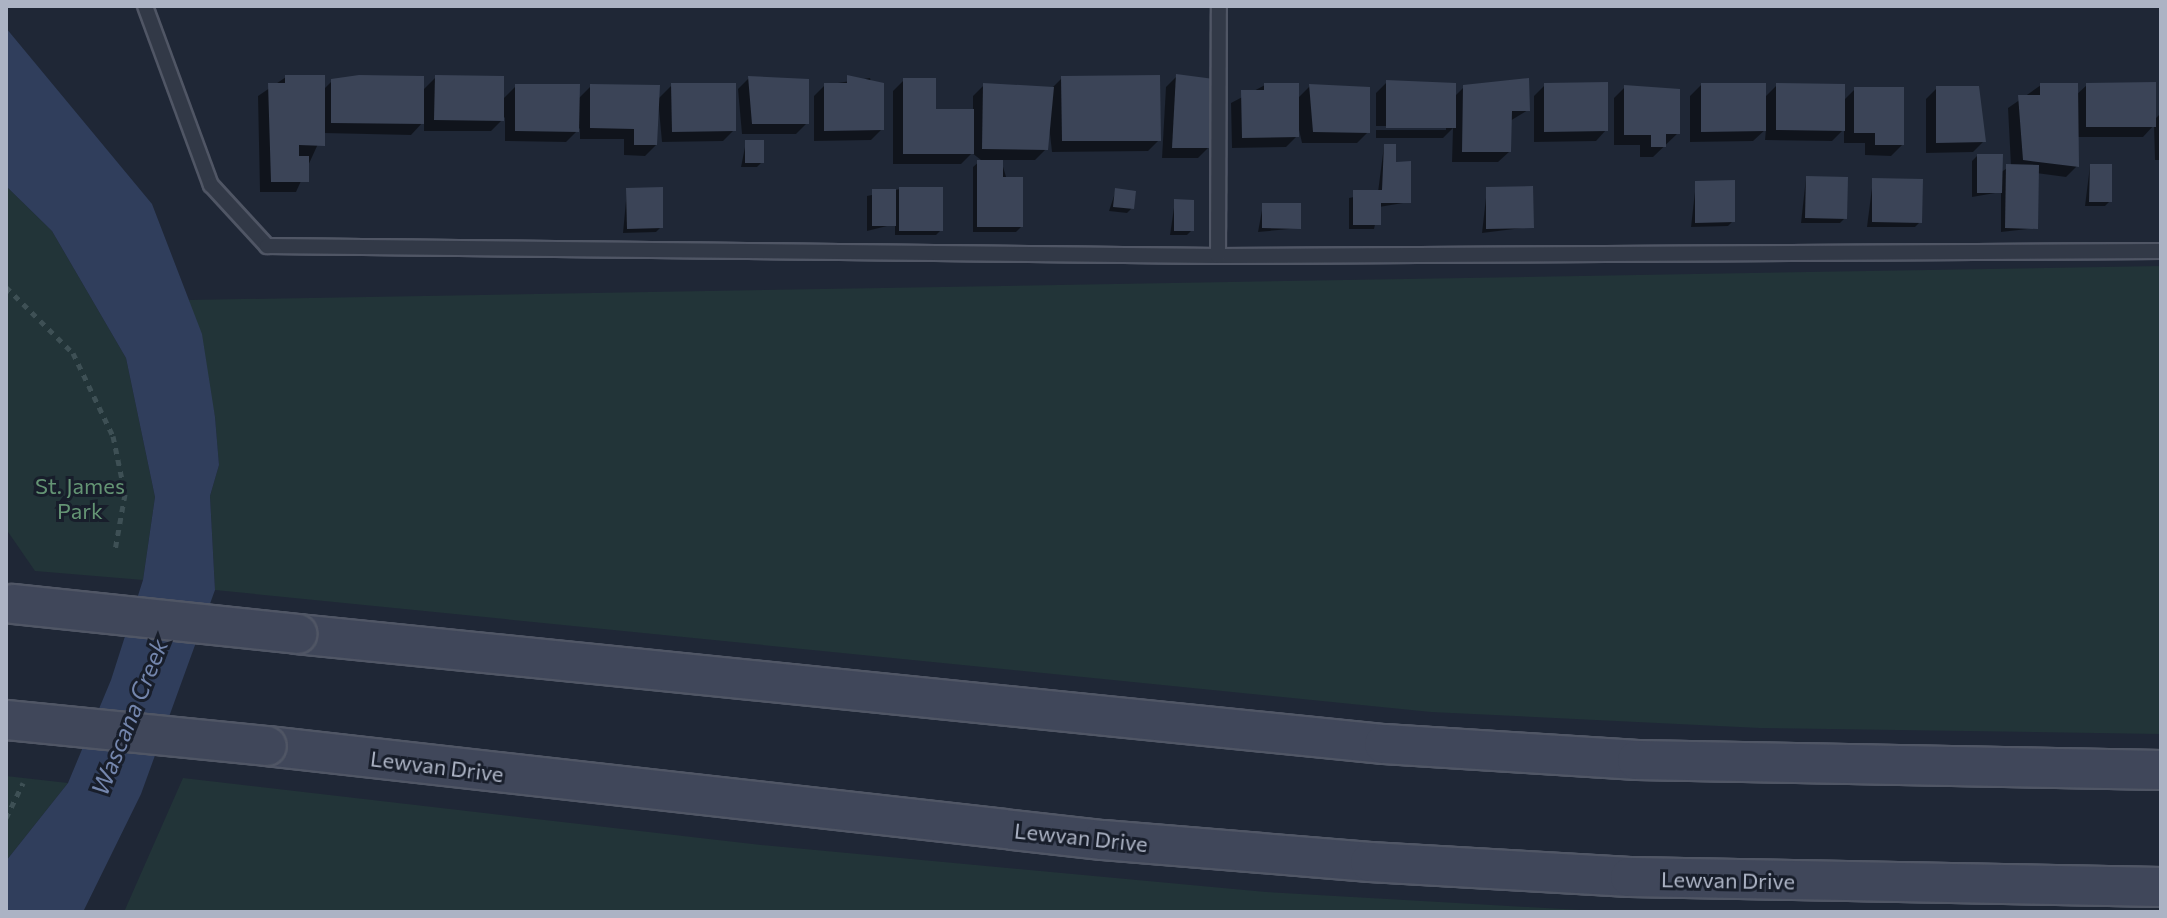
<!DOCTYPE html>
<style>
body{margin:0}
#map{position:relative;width:2167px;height:918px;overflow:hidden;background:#1f2736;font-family:Commissioner,sans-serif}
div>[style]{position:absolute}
.green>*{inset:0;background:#223438}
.water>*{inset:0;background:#303e5c}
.shadow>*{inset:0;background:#0007}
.building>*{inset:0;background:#3b4457}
.path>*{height:5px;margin-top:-2.5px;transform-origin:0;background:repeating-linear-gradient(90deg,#3e5055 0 6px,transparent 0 12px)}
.roads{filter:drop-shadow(2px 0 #505665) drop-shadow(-2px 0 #505665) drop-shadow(0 2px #505665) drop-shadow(0 -2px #505665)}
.lane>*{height:14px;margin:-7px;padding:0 7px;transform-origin:7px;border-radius:7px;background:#323947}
.secondary>*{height:38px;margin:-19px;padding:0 19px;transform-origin:19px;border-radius:19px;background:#40475a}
.bridges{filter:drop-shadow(2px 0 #505665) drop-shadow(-2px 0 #505665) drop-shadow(0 2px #505665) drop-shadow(0 -2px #505665)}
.secondary-bridge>*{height:38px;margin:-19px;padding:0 19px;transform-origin:19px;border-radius:19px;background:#40475a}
span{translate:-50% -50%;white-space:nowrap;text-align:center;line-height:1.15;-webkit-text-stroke:6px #181e2b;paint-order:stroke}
.park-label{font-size:22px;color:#649474}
.street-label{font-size:22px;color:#acb3c4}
.water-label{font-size:24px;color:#7486ad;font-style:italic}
.frame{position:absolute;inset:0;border:8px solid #acb3c4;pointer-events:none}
</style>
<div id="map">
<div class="green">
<div style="clip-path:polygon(6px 186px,52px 231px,126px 358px,155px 497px,143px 580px,35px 571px,6px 529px)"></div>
<div style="clip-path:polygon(2161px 266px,2161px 734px,1760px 728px,1431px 712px,215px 590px,210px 496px,219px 465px,215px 417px,189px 300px)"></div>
<div style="clip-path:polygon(6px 776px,68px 783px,6px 861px)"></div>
<div style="clip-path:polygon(183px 778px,761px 845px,1266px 892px,1615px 912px,124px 912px)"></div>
</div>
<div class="water">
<div style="clip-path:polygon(6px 28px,152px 204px,202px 334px,215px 417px,219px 465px,210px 496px,215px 590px,141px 794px,83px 912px,6px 912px,6px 861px,68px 783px,111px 680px,143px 580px,155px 497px,126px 358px,52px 231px,6px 186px)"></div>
</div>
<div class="shadow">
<div style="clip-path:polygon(1177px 76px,1209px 147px,1198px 158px,1162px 158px,1166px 87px)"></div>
<div style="clip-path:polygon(286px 77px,323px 90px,332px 81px,422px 91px,436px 77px,502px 100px,516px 86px,577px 100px,591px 86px,656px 145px,645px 156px,624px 155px,624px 139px,580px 139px,580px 128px,566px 142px,505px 141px,505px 117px,491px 131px,424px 131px,424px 121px,411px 135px,323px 133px,296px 192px,260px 192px,258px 96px)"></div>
<div style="clip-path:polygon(749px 78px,807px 123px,796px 134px,742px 134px,738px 89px)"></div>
<div style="clip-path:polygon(870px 78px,882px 129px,871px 140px,814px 141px,814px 96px,825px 85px)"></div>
<div style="clip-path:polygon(1062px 78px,1159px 140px,1148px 151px,1052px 152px,1049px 125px,1046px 149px,1035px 160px,1001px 160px,1021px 227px,1016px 232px,973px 232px,973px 167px,981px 160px,972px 153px,961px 164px,893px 164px,893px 91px,904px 80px,934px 111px,973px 111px,973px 96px,984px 85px,1051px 89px)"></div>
<div style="clip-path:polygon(evenodd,1387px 82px,1454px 97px,1464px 87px,1528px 110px,1510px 121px,1509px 152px,1498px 162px,1452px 162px,1453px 128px,1443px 138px,1376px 138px,1376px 93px,1387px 82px,1376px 126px,1446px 126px,1446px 130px,1376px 130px,1376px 126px)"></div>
<div style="clip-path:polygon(672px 85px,734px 130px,723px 141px,662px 142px,658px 99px)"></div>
<div style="clip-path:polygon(1265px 85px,1297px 99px,1310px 86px,1368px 132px,1357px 143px,1302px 143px,1297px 121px,1297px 136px,1286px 147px,1232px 148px,1231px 103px)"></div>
<div style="clip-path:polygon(1545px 85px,1606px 130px,1596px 141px,1534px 142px,1534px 96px)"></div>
<div style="clip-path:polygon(1701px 85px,1764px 98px,1777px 85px,1843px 101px,1855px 89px,1902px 145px,1891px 156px,1865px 155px,1865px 143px,1844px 143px,1844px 129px,1832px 141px,1765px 140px,1766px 129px,1753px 141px,1690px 142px,1690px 96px)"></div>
<div style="clip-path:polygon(2041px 85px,2076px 95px,2087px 85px,2154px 120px,2161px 113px,2161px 160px,2155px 160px,2154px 125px,2143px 137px,2077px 137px,2077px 166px,2066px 177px,2036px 173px,2036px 228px,2001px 232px,2001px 192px,1972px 197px,1972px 161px,1977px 156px,2001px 172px,2011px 166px,2008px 108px)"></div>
<div style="clip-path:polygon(1625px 87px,1678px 133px,1653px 157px,1640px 157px,1640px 145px,1614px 145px,1614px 98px)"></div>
<div style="clip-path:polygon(1937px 88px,1984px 141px,1973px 152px,1926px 153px,1926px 99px)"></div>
<div style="clip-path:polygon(746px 142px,762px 162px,757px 167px,741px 167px)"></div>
<div style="clip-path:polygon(1384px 146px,1409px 202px,1379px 207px,1374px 229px,1349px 229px,1349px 198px,1378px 192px)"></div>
<div style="clip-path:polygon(2090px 166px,2110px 201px,2105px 206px,2085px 206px)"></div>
<div style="clip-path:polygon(1806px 178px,1845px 218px,1840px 223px,1801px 223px)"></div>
<div style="clip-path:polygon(1873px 180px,1920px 222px,1915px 227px,1867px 227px)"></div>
<div style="clip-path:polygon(1696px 183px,1733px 221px,1728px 226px,1691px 227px)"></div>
<div style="clip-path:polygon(900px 189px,941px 230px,936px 235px,895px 235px,895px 224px,867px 231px,867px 196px)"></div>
<div style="clip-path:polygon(1487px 189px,1531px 227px,1482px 233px)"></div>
<div style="clip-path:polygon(627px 190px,661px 227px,656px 232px,623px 233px)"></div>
<div style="clip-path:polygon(1116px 190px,1132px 208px,1127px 213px,1109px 211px)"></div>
<div style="clip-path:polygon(1175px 201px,1192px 230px,1187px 235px,1170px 235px)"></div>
<div style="clip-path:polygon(1263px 205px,1299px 228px,1258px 232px)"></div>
</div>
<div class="building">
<div style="clip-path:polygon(1176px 74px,1214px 79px,1211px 148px,1172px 148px)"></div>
<div style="clip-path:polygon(285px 75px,325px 75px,325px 146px,299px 145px,299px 156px,309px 156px,309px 182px,271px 182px,268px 83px,285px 83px)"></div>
<div style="clip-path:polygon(359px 75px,424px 76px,424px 124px,331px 123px,331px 79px)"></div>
<div style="clip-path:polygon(435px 75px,504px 76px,504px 121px,434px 120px)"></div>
<div style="clip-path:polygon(847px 75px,884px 83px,884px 130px,824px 131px,824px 83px,847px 83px)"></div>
<div style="clip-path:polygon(1160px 75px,1161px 141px,1062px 141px,1061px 76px)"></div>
<div style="clip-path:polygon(748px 76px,809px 79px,809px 124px,752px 124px)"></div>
<div style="clip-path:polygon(903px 78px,936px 78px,936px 109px,974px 109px,974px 154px,903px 154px)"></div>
<div style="clip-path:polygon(1529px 78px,1530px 111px,1512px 111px,1511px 152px,1462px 152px,1463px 85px)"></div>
<div style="clip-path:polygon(1386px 80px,1456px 83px,1456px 128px,1386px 128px)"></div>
<div style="clip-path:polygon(1608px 82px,1608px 131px,1544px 132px,1544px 83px)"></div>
<div style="clip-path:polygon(2156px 82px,2156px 127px,2086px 127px,2086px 83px)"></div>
<div style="clip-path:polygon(671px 83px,736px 83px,736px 131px,672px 132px)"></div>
<div style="clip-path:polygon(983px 83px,1054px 87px,1048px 150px,982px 149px)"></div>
<div style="clip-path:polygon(1264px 83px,1299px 83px,1299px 137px,1242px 138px,1241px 90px,1264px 90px)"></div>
<div style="clip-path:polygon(1701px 83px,1766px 83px,1766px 131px,1701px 132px)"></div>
<div style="clip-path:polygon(1776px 83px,1845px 84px,1845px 131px,1776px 130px)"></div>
<div style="clip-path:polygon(2040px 83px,2078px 83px,2079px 167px,2023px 160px,2018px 95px,2040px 95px)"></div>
<div style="clip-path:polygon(515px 84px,580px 84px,579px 132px,515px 131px)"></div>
<div style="clip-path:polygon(590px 84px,660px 85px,657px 145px,634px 145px,634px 129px,590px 128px)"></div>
<div style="clip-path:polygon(1309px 84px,1370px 87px,1370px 133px,1313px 132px)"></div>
<div style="clip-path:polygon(1624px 85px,1680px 89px,1680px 134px,1666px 134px,1666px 147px,1651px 147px,1651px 135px,1624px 135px)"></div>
<div style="clip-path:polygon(1936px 86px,1979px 86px,1986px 142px,1936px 143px)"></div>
<div style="clip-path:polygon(1854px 87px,1904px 87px,1904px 145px,1875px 145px,1875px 133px,1854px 133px)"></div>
<div style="clip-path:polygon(745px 140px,764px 140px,764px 163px,745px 163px)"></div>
<div style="clip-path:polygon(1384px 144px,1396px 144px,1396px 162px,1411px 161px,1411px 203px,1381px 203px,1381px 225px,1353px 225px,1353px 190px,1382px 190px)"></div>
<div style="clip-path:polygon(1977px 154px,2003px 154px,2002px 193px,1977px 193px)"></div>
<div style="clip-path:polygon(977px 160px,1003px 160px,1003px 177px,1023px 177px,1023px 227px,977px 227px)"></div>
<div style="clip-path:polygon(2006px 164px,2039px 165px,2038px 229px,2005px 228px)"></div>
<div style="clip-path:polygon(2090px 164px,2112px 164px,2112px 202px,2089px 202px)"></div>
<div style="clip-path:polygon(1806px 176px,1848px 177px,1847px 219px,1805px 218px)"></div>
<div style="clip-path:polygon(1872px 178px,1923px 179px,1922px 223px,1872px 222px)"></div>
<div style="clip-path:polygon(1735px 180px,1735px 222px,1695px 223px,1695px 181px)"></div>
<div style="clip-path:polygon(1533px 186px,1534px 228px,1486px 229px,1486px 187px)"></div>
<div style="clip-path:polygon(663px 187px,663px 228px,627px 229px,626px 188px)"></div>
<div style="clip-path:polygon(899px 187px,943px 187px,943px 231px,899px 231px)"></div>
<div style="clip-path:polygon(1115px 188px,1136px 191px,1134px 209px,1113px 207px)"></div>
<div style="clip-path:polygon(872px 189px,896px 189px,896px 226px,872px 226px)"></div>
<div style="clip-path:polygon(1174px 199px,1194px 200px,1194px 231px,1174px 231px)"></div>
<div style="clip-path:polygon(1262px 203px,1301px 203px,1301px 229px,1262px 228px)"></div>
</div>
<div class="path">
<div style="left:6px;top:287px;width:94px;rotate:44.6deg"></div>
<div style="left:73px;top:353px;width:92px;rotate:64.3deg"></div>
<div style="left:113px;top:436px;width:59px;rotate:78.3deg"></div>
<div style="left:125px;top:494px;width:57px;rotate:100.1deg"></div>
<div style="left:6px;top:818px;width:39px;rotate:-64deg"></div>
</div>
<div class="roads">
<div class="lane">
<div style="left:145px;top:6px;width:191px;rotate:69.8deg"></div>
<div style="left:211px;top:185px;width:83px;rotate:47.4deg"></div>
<div style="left:267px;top:246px;width:951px;rotate:0.6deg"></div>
<div style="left:1218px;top:256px;width:943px;rotate:-0.3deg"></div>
<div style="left:1218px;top:256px;width:250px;rotate:-89.8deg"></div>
</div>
<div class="secondary">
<div style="left:297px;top:634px;width:1093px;rotate:5.78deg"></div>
<div style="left:1384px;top:744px;width:254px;rotate:3.6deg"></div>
<div style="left:1637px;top:760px;width:524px;rotate:1.09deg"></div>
<div style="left:267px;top:746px;width:841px;rotate:6.42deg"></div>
<div style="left:1103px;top:840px;width:268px;rotate:4.7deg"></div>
<div style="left:1370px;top:862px;width:260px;rotate:3.3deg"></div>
<div style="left:1630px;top:877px;width:531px;rotate:1.08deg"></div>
</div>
</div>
<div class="bridges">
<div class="secondary-bridge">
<div style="left:13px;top:604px;width:286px;rotate:6deg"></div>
<div style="left:6px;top:720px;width:262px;rotate:5.7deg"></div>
</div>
</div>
<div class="park-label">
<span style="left:80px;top:498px">St. James<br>Park</span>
</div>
<div class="street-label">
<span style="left:437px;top:766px;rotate:7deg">Lewvan Drive</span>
<span style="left:1081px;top:837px;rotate:6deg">Lewvan Drive</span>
<span style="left:1728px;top:880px;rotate:1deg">Lewvan Drive</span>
</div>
<div class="water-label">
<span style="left:129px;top:717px;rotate:-68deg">Wascana Creek</span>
</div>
<div class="frame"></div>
</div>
